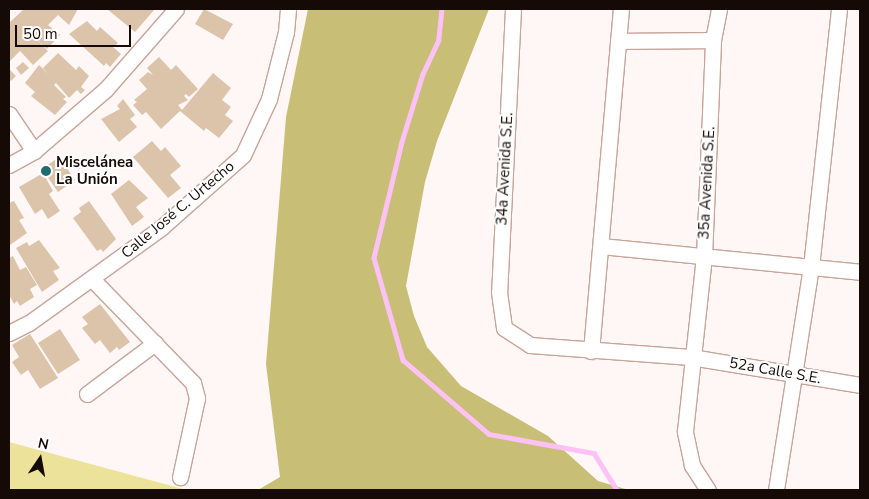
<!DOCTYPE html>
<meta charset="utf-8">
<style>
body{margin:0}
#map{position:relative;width:869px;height:499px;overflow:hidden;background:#fff7f5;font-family:"Nunito Sans",sans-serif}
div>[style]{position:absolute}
.green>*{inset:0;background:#ece29a}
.forest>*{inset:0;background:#c8be76}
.stream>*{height:4.5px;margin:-2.25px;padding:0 2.25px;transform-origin:2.25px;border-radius:2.25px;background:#fcc2f5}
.building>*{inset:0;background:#dcc4ab}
.roads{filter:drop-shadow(1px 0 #c7a49a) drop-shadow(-1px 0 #c7a49a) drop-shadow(0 1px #c7a49a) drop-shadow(0 -1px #c7a49a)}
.minor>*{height:15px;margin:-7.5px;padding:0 7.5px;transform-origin:7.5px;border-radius:7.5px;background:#fff}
.dots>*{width:14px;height:14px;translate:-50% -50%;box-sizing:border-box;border:2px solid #fff;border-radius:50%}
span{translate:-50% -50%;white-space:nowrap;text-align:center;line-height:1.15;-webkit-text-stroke:4px #fff;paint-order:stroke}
.poi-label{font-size:15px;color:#160a07;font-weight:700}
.left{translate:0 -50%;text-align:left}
.street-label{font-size:15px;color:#160a07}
.frame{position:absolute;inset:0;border:10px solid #160a07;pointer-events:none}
.north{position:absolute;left:15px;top:434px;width:50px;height:50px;-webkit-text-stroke:4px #fff;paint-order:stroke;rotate:12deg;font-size:14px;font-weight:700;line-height:20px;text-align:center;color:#160a07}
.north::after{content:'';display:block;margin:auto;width:18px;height:22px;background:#160a07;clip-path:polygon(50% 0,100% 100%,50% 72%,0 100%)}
.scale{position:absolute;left:15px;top:25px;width:116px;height:22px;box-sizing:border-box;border:2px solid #160a07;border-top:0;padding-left:6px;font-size:15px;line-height:18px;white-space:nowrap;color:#160a07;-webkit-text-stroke:4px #fff;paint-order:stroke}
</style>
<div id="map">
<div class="green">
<div style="clip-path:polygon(9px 442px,187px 490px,9px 490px)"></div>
</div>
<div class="forest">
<div style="clip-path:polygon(308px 9px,489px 9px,437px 141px,425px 182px,406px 286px,414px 316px,427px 347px,461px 386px,548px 436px,598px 481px,629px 490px,258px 490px,280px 477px,266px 364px,286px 117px)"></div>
</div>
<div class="stream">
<div style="left:442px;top:9px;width:31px;rotate:96deg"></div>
<div style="left:439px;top:40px;width:38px;rotate:115deg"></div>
<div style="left:423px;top:74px;width:71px;rotate:107.2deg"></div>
<div style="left:402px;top:142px;width:119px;rotate:103.6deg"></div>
<div style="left:374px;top:258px;width:106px;rotate:74.1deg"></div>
<div style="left:403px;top:360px;width:113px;rotate:40.7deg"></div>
<div style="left:489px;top:434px;width:107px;rotate:10.3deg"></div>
<div style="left:594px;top:453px;width:44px;rotate:58.1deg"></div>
</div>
<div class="building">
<div style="clip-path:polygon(24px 9px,78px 9px,69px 25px,58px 15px,48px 25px,60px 35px,47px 49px,37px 40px,48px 51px,33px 65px,20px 51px,9px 62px,9px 23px)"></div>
<div style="clip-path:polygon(107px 9px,155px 9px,135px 32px)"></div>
<div style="clip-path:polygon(204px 9px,233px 24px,223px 40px,195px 24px)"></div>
<div style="clip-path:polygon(87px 21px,97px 31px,100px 27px,118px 43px,113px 47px,121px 54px,110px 67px,106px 63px,104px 66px,69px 34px)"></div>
<div style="clip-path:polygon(58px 53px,76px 70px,79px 66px,89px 76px,81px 87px,85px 90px,81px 94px,77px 90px,69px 98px,43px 68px)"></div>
<div style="clip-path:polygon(159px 57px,171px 70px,176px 65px,198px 89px,189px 97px,186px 94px,184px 96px,188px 100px,178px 105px,182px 110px,213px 73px,231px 88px,222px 100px,231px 107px,225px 115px,233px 121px,219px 138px,206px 128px,204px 131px,180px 111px,161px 129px,146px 112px,142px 115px,133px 105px,137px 102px,134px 100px,147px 89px,139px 80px,148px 72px,153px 75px,147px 68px)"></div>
<div style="clip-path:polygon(23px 62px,29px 68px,21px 75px,16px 68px)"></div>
<div style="clip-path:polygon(39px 65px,57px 82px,54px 85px,66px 97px,63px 99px,67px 102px,55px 115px,31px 96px,35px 92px,25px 83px)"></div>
<div style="clip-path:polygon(9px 69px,16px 76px,11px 81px,9px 79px)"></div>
<div style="clip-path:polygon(123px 99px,135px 115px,130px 119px,137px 127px,119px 142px,101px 119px,120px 109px,117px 106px)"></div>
<div style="clip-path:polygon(152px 141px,161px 151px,165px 147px,181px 166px,170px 175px,181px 188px,168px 198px,133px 157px)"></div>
<div style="clip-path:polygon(59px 157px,75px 180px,58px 192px,42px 169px)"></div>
<div style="clip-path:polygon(43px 173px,53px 191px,49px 194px,60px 211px,48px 219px,42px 209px,35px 214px,19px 187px)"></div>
<div style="clip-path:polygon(129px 180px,148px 198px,136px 207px,144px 217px,132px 226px,111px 194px)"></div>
<div style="clip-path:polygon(14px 201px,24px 218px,19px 220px,27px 233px,10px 245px,9px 203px)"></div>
<div style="clip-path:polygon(89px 201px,116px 239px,103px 252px,101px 249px,97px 251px,73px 218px,81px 212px,79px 208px)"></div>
<div style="clip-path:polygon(39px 240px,60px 268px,53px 271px,59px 280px,42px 292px,16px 248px,27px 242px,29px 246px)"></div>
<div style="clip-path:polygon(13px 256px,20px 270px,26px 267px,37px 285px,30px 289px,34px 297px,20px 306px,17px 301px,14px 304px,9px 295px,9px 258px)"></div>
<div style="clip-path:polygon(100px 304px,130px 342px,119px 350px,117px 347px,110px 353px,100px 340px,95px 344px,82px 328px,88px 324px,82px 317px)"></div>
<div style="clip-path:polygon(60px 329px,80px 360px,58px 374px,38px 343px)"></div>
<div style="clip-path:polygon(30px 334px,58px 378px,40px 389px,28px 370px,21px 375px,12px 362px,19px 357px,12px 345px)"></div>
</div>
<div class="roads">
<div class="minor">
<div style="left:513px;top:9px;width:283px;rotate:92.8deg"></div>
<div style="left:499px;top:292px;width:36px;rotate:82deg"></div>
<div style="left:504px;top:328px;width:31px;rotate:33deg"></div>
<div style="left:530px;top:345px;width:161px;rotate:4.3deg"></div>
<div style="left:691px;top:357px;width:171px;rotate:9.4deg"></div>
<div style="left:618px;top:41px;width:95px;rotate:-0.6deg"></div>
<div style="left:9px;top:114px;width:45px;rotate:56deg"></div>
<div style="left:9px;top:165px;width:29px;rotate:-29deg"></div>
<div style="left:34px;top:151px;width:95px;rotate:-40.7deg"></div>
<div style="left:106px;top:89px;width:106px;rotate:-48.8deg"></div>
<div style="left:601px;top:246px;width:260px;rotate:5.7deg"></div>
<div style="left:92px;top:279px;width:145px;rotate:45.8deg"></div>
<div style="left:193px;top:383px;width:16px;rotate:75deg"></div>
<div style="left:197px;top:398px;width:81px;rotate:102.1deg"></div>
<div style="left:9px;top:333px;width:22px;rotate:-27deg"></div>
<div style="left:29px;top:323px;width:164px;rotate:-35.8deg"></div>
<div style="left:162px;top:227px;width:108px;rotate:-41.6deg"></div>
<div style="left:243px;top:155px;width:62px;rotate:-65.1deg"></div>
<div style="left:269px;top:99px;width:69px;rotate:-75.8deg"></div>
<div style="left:286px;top:32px;width:23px;rotate:-85deg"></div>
<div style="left:591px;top:351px;width:343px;rotate:-85deg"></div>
<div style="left:87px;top:394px;width:85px;rotate:-36.9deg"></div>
<div style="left:708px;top:490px;width:30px;rotate:-123deg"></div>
<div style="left:692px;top:465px;width:35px;rotate:-102deg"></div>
<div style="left:685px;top:431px;width:175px;rotate:-83.8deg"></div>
<div style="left:704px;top:257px;width:217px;rotate:-87.6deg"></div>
<div style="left:713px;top:40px;width:32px;rotate:-79deg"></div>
<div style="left:776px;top:490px;width:226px;rotate:-81.1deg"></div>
<div style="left:811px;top:267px;width:260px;rotate:-83.8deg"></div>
</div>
</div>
<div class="dots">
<div style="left:46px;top:171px;background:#1f6b6e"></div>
</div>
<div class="poi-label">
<span class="left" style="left:56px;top:171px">Miscelánea<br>La Unión</span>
</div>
<div class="street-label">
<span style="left:505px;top:169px;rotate:-87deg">34a Avenida S.E.</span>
<span style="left:707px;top:183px;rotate:-87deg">35a Avenida S.E.</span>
<span style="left:178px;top:210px;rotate:-40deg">Calle José C. Urtecho</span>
<span style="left:775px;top:371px;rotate:10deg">52a Calle S.E.</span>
</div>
<div class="frame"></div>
<div class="north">N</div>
<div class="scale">50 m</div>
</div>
